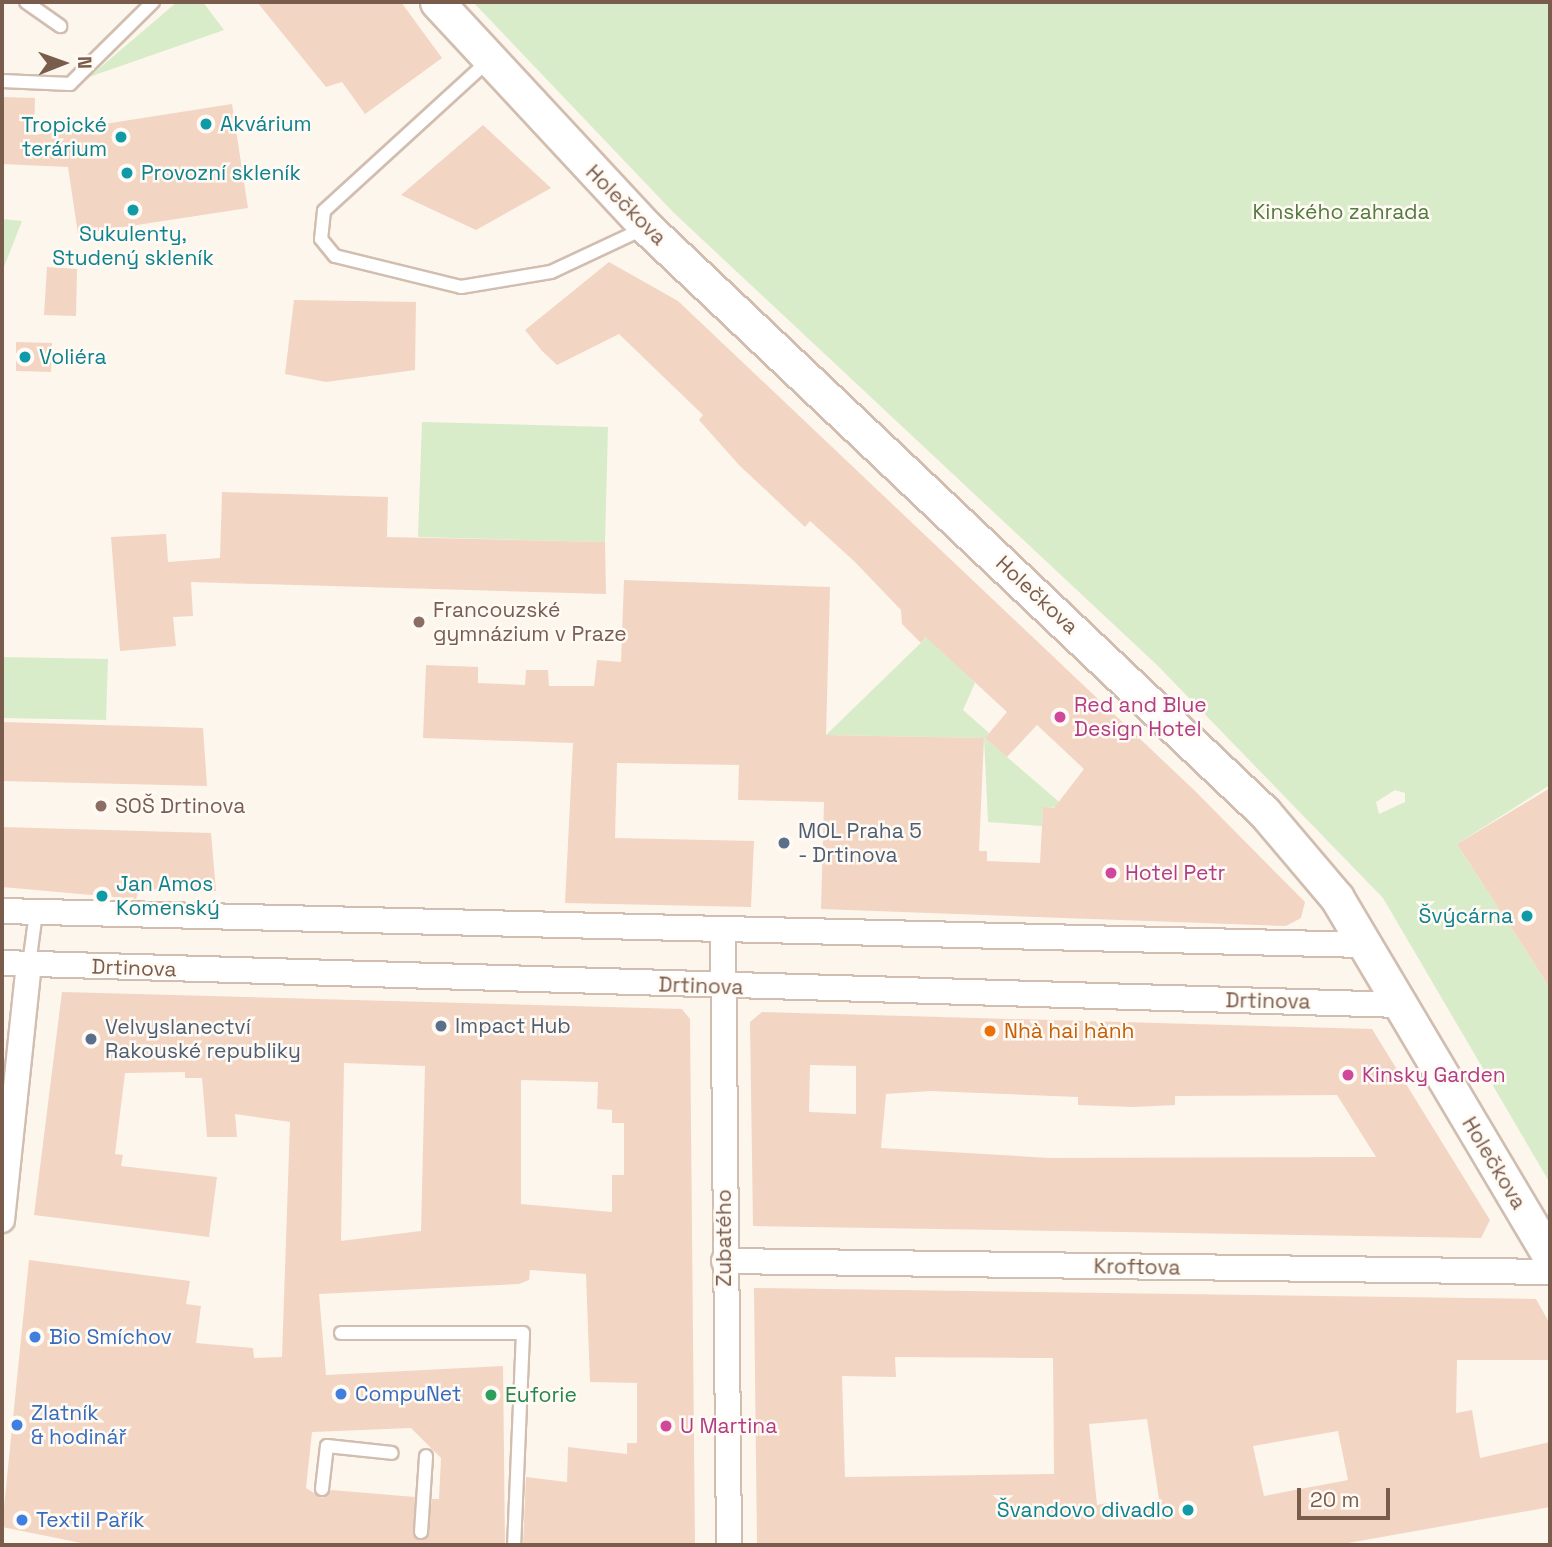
<!DOCTYPE html>
<meta charset="utf-8">
<style>
body{margin:0}
#map{position:relative;width:1552px;height:1547px;overflow:hidden;background:#fdf6ec;font-family:"Space Grotesk",sans-serif}
div>[style]{position:absolute}
.green>*{inset:0;background:#d8ecc9}
.building>*{inset:0;background:#f3d5c3}
.roads{filter:drop-shadow(2px 0 #d1beb0) drop-shadow(-2px 0 #d1beb0) drop-shadow(0 2px #d1beb0) drop-shadow(0 -2px #d1beb0)}
.lane>*{height:12px;margin:-6px;padding:0 6px;transform-origin:6px;border-radius:6px;background:#fff}
.street>*{height:24px;margin:-12px;padding:0 12px;transform-origin:12px;border-radius:12px;background:#fff}
.secondary>*{height:33px;margin:-16.5px;padding:0 16.5px;transform-origin:16.5px;border-radius:16.5px;background:#fff}
.dots>*{width:19px;height:19px;translate:-50% -50%;box-sizing:border-box;border:4px solid #fffaf3;border-radius:50%}
span{translate:-50% -50%;white-space:nowrap;text-align:center;line-height:1.15;-webkit-text-stroke:5px #fffaf3;paint-order:stroke}
.culture-label{font-size:21px;color:#0d838f}
.left{translate:0 -50%;text-align:left}
.right{translate:-100% -50%;text-align:right}
.street-label{font-size:21px;color:#7a5c4d}
.park-label{font-size:21px;color:#537a41}
.education-label{font-size:21px;color:#785e54}
.hotel-label{font-size:21px;color:#b23c85}
.service-label{font-size:21px;color:#4e5e75}
.food-label{font-size:21px;color:#c56008}
.shop-label{font-size:21px;color:#366cbe}
.leisure-label{font-size:21px;color:#27864d}
.frame{position:absolute;inset:0;border:4px solid #7a5c4d;pointer-events:none}
.north{position:absolute;left:28px;top:28px;width:70px;height:70px;-webkit-text-stroke:5px #fffaf3;paint-order:stroke;rotate:89deg;font-size:19px;font-weight:700;line-height:28px;text-align:center;color:#7a5c4d}
.north::after{content:'';display:block;margin:auto;width:24px;height:32px;background:#7a5c4d;clip-path:polygon(50% 0,100% 100%,50% 72%,0 100%)}
.scale{position:absolute;left:1297px;top:1488px;width:93px;height:32px;box-sizing:border-box;border:4px solid #7a5c4d;border-top:0;padding-left:9px;font-size:21px;line-height:24px;white-space:nowrap;color:#7a5c4d;-webkit-text-stroke:5px #fffaf3;paint-order:stroke}
</style>
<div id="map">
<div class="green">
<div style="clip-path:polygon(177px 2px,203px 2px,224px 30px,89px 77px)"></div>
<div style="clip-path:polygon(evenodd,473px 2px,1550px 2px,1550px 785px,1457px 844px,1550px 988px,1550px 1183px,1383px 898px,1157px 665px,674px 213px,473px 2px,1395px 790px,1405px 793px,1405px 802px,1379px 814px,1376px 802px,1395px 790px)"></div>
<div style="clip-path:polygon(2px 219px,22px 221px,2px 272px)"></div>
<div style="clip-path:polygon(422px 422px,608px 427px,605px 542px,418px 537px)"></div>
<div style="clip-path:polygon(930px 634px,975px 683px,963px 710px,989px 733px,985px 738px,1065px 807px,1043px 808px,1042px 826px,988px 822px,984px 738px,826px 735px)"></div>
<div style="clip-path:polygon(2px 657px,108px 659px,106px 720px,2px 718px)"></div>
</div>
<div class="building">
<div style="clip-path:polygon(257px 2px,401px 2px,442px 58px,365px 114px,342px 82px,326px 87px)"></div>
<div style="clip-path:polygon(2px 97px,35px 98px,34px 135px,232px 104px,248px 208px,78px 234px,68px 167px,2px 164px)"></div>
<div style="clip-path:polygon(483px 125px,551px 188px,476px 230px,401px 195px)"></div>
<div style="clip-path:polygon(609px 262px,678px 301px,1194px 790px,1305px 902px,1301px 918px,1286px 926px,821px 909px,824px 802px,738px 800px,739px 765px,617px 763px,615px 838px,754px 841px,751px 907px,565px 903px,573px 743px,423px 738px,426px 665px,478px 667px,478px 683px,525px 685px,526px 670px,548px 670px,549px 686px,594px 686px,597px 660px,621px 662px,624px 580px,830px 587px,826px 735px,984px 738px,979px 851px,987px 851px,987px 861px,1040px 863px,1043px 807px,1054px 808px,1084px 769px,1037px 725px,1007px 757px,985px 738px,1007px 712px,926px 637px,921px 643px,902px 624px,901px 610px,855px 562px,810px 521px,805px 527px,739px 465px,699px 420px,703px 415px,619px 334px,557px 365px,542px 351px,525px 330px)"></div>
<div style="clip-path:polygon(47px 267px,77px 269px,76px 316px,44px 315px)"></div>
<div style="clip-path:polygon(294px 300px,416px 302px,415px 370px,326px 382px,285px 374px)"></div>
<div style="clip-path:polygon(16px 342px,52px 343px,51px 372px,16px 371px)"></div>
<div style="clip-path:polygon(222px 492px,388px 497px,387px 537px,605px 542px,606px 594px,191px 582px,193px 616px,173px 617px,176px 646px,120px 651px,111px 537px,166px 534px,168px 562px,220px 558px)"></div>
<div style="clip-path:polygon(2px 722px,203px 728px,207px 786px,2px 781px)"></div>
<div style="clip-path:polygon(1550px 788px,1550px 988px,1457px 844px)"></div>
<div style="clip-path:polygon(2px 827px,211px 833px,216px 891px,139px 889px,136px 899px,2px 887px)"></div>
<div style="clip-path:polygon(evenodd,62px 992px,682px 1009px,690px 1019px,695px 1545px,523px 1545px,526px 1477px,567px 1482px,568px 1447px,627px 1454px,627px 1443px,637px 1443px,637px 1383px,590px 1382px,586px 1274px,530px 1270px,529px 1280px,519px 1284px,319px 1294px,326px 1375px,503px 1366px,505px 1545px,91px 1545px,2px 1527px,29px 1260px,190px 1281px,186px 1304px,201px 1306px,196px 1343px,253px 1348px,254px 1358px,282px 1357px,290px 1122px,235px 1114px,237px 1137px,207px 1137px,202px 1078px,185px 1078px,185px 1072px,125px 1073px,115px 1154px,123px 1155px,121px 1166px,217px 1177px,209px 1237px,34px 1215px,62px 992px,344px 1063px,425px 1066px,421px 1231px,341px 1241px,344px 1063px,62px 992px,521px 1080px,598px 1082px,597px 1109px,612px 1110px,612px 1123px,624px 1123px,624px 1175px,612px 1175px,612px 1212px,521px 1204px,521px 1080px,62px 992px,411px 1428px,441px 1458px,439px 1499px,432px 1499px,425px 1539px,413px 1535px,415px 1497px,331px 1490px,322px 1498px,306px 1488px,312px 1432px,411px 1428px)"></div>
<div style="clip-path:polygon(evenodd,762px 1012px,1372px 1029px,1490px 1220px,1481px 1238px,753px 1226px,750px 1022px,762px 1012px,810px 1065px,856px 1066px,856px 1114px,809px 1112px,810px 1065px,762px 1012px,930px 1091px,1078px 1097px,1078px 1105px,1134px 1107px,1175px 1105px,1175px 1096px,1337px 1095px,1376px 1157px,1050px 1158px,881px 1148px,886px 1094px,930px 1091px)"></div>
<div style="clip-path:polygon(evenodd,754px 1288px,1536px 1299px,1550px 1324px,1550px 1360px,1457px 1360px,1456px 1413px,1472px 1410px,1480px 1458px,1550px 1442px,1550px 1507px,1337px 1545px,757px 1545px,754px 1288px,895px 1357px,1053px 1358px,1054px 1474px,845px 1477px,842px 1376px,896px 1377px,895px 1357px,754px 1288px,1147px 1419px,1160px 1506px,1109px 1515px,1107px 1503px,1097px 1505px,1089px 1424px,1147px 1419px,754px 1288px,1338px 1431px,1348px 1480px,1264px 1496px,1253px 1446px,1338px 1431px)"></div>
</div>
<div class="roads">
<div class="lane">
<div style="left:26px;top:2px;width:42px;rotate:35.2deg"></div>
<div style="left:488px;top:61px;width:222px;rotate:137.6deg"></div>
<div style="left:324px;top:211px;width:28px;rotate:96deg"></div>
<div style="left:321px;top:239px;width:22px;rotate:51deg"></div>
<div style="left:335px;top:256px;width:130px;rotate:13.8deg"></div>
<div style="left:461px;top:287px;width:91px;rotate:-9.5deg"></div>
<div style="left:551px;top:272px;width:104px;rotate:-25.1deg"></div>
<div style="left:2px;top:81px;width:68px;rotate:2.5deg"></div>
<div style="left:70px;top:84px;width:117px;rotate:-44.7deg"></div>
<div style="left:29px;top:964px;width:51px;rotate:-82.2deg"></div>
<div style="left:341px;top:1333px;width:182px"></div>
<div style="left:523px;top:1333px;width:212px;rotate:92.4deg"></div>
<div style="left:322px;top:1489px;width:43px;rotate:-83.4deg"></div>
<div style="left:327px;top:1446px;width:65px;rotate:6.1deg"></div>
<div style="left:421px;top:1532px;width:76px;rotate:-86.2deg"></div>
</div>
<div class="street">
<div style="left:2px;top:911px;width:1364px;rotate:1.43deg"></div>
<div style="left:723px;top:932px;width:613px;rotate:89.44deg"></div>
<div style="left:2px;top:963px;width:1399px;rotate:1.72deg"></div>
<div style="left:2px;top:1220px;width:257px;rotate:-84deg"></div>
<div style="left:724px;top:1261px;width:826px;rotate:0.76deg"></div>
</div>
<div class="secondary">
<div style="left:437px;top:2px;width:307px;rotate:47.1deg"></div>
<div style="left:646px;top:227px;width:852px;rotate:43.43deg"></div>
<div style="left:1265px;top:813px;width:111px;rotate:49.7deg"></div>
<div style="left:1337px;top:898px;width:417px;rotate:59.3deg"></div>
</div>
</div>
<div class="dots">
<div style="left:206px;top:124px;background:#0f9aa8"></div>
<div style="left:121px;top:137px;background:#0f9aa8"></div>
<div style="left:127px;top:173px;background:#0f9aa8"></div>
<div style="left:133px;top:210px;background:#0f9aa8"></div>
<div style="left:25px;top:357px;background:#0f9aa8"></div>
<div style="left:419px;top:622px;background:#8d6e63"></div>
<div style="left:1060px;top:717px;background:#d1479c"></div>
<div style="left:101px;top:806px;background:#8d6e63"></div>
<div style="left:784px;top:843px;background:#5c6f8a"></div>
<div style="left:1111px;top:873px;background:#d1479c"></div>
<div style="left:102px;top:896px;background:#0f9aa8"></div>
<div style="left:1527px;top:916px;background:#0f9aa8"></div>
<div style="left:441px;top:1026px;background:#5c6f8a"></div>
<div style="left:990px;top:1031px;background:#e8710a"></div>
<div style="left:91px;top:1039px;background:#5c6f8a"></div>
<div style="left:1348px;top:1075px;background:#d1479c"></div>
<div style="left:35px;top:1337px;background:#3f7fe0"></div>
<div style="left:341px;top:1394px;background:#3f7fe0"></div>
<div style="left:491px;top:1395px;background:#2e9e5b"></div>
<div style="left:17px;top:1425px;background:#3f7fe0"></div>
<div style="left:666px;top:1426px;background:#d1479c"></div>
<div style="left:1188px;top:1510px;background:#0f9aa8"></div>
<div style="left:22px;top:1520px;background:#3f7fe0"></div>
</div>
<div class="culture-label">
<span class="left" style="left:220px;top:124px">Akvárium</span>
<span class="right" style="left:107px;top:137px">Tropické<br>terárium</span>
<span class="left" style="left:141px;top:173px">Provozní skleník</span>
<span style="left:133px;top:246px">Sukulenty,<br>Studený skleník</span>
<span class="left" style="left:39px;top:357px">Voliéra</span>
<span class="left" style="left:116px;top:896px">Jan Amos<br>Komenský</span>
<span class="right" style="left:1513px;top:916px">Švýcárna</span>
<span class="right" style="left:1174px;top:1510px">Švandovo divadlo</span>
</div>
<div class="street-label">
<span style="left:626px;top:205px;rotate:45deg">Holečkova</span>
<span style="left:1037px;top:595px;rotate:43deg">Holečkova</span>
<span style="left:134px;top:968px;rotate:2deg">Drtinova</span>
<span style="left:701px;top:986px;rotate:2deg">Drtinova</span>
<span style="left:1268px;top:1001px;rotate:1deg">Drtinova</span>
<span style="left:1494px;top:1163px;rotate:59deg">Holečkova</span>
<span style="left:724px;top:1238px;rotate:-90deg">Zubatého</span>
<span style="left:1137px;top:1267px;rotate:1deg">Kroftova</span>
</div>
<div class="park-label">
<span style="left:1341px;top:212px">Kinského zahrada</span>
</div>
<div class="education-label">
<span class="left" style="left:433px;top:622px">Francouzské<br>gymnázium v Praze</span>
<span class="left" style="left:115px;top:806px">SOŠ Drtinova</span>
</div>
<div class="hotel-label">
<span class="left" style="left:1074px;top:717px">Red and Blue<br>Design Hotel</span>
<span class="left" style="left:1125px;top:873px">Hotel Petr</span>
<span class="left" style="left:1362px;top:1075px">Kinsky Garden</span>
<span class="left" style="left:680px;top:1426px">U Martina</span>
</div>
<div class="service-label">
<span class="left" style="left:798px;top:843px">MOL Praha 5<br>- Drtinova</span>
<span class="left" style="left:455px;top:1026px">Impact Hub</span>
<span class="left" style="left:105px;top:1039px">Velvyslanectví<br>Rakouské republiky</span>
</div>
<div class="food-label">
<span class="left" style="left:1004px;top:1031px">Nhà hai hành</span>
</div>
<div class="shop-label">
<span class="left" style="left:49px;top:1337px">Bio Smíchov</span>
<span class="left" style="left:355px;top:1394px">CompuNet</span>
<span class="left" style="left:31px;top:1425px">Zlatník<br>&amp; hodinář</span>
<span class="left" style="left:36px;top:1520px">Textil Pařík</span>
</div>
<div class="leisure-label">
<span class="left" style="left:505px;top:1395px">Euforie</span>
</div>
<div class="frame"></div>
<div class="north">N</div>
<div class="scale">20 m</div>
</div>
